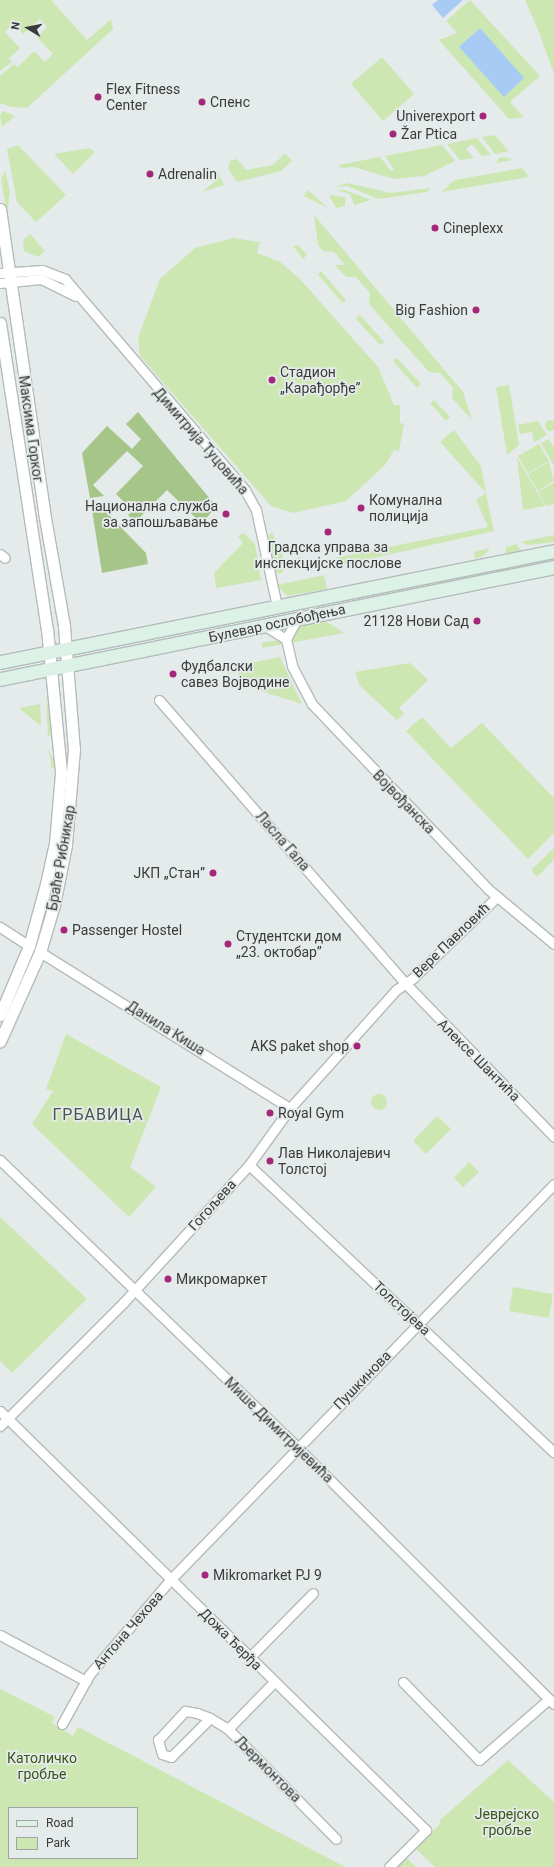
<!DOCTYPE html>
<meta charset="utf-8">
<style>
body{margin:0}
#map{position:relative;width:554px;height:1867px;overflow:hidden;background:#e4ebea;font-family:Roboto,sans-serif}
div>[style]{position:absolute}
.green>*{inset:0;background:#cce7b2}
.round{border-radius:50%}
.forest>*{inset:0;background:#a6c588}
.water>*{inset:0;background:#a7cbf5}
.roads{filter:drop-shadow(1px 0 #b5bbbb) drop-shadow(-1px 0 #b5bbbb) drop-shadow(0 1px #b5bbbb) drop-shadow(0 -1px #b5bbbb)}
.minor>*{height:9px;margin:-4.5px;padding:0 4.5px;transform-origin:4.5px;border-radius:4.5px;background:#fff}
.tertiary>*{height:11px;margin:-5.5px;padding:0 5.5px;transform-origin:5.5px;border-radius:5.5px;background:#fff}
.secondary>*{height:13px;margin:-6.5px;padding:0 6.5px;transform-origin:6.5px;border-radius:6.5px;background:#dcf2e7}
.dots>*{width:11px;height:11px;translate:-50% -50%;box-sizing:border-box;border:2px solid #e4ebea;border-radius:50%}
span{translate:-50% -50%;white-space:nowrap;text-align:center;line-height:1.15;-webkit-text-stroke:3.5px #e4ebea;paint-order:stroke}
.poi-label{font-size:14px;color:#3a3c3c}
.left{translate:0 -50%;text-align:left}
.right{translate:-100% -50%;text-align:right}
.street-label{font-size:14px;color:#3a3c3c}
.park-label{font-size:14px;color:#395414}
.quarter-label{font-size:16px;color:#4c5251;letter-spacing:1px}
.legend{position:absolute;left:8px;top:1807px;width:130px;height:52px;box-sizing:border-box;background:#e4ebea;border:1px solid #a0a5a4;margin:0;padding:5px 7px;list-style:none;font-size:12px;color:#3a3c3c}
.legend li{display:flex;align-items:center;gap:8px;height:20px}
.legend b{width:20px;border:1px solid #a0a5a4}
.north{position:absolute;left:8px;top:8px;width:40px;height:40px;-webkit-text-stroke:3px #e4ebea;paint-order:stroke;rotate:280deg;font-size:11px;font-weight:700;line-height:16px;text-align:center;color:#3a3c3c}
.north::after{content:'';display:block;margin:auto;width:14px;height:18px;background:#3a3c3c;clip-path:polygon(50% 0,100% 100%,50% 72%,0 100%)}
</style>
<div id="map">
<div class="green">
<div style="clip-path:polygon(0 0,51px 0,87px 40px,111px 19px,113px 29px,27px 108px,11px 107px,0 103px,0 76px,14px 64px,18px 67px,34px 51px,45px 62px,53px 54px,37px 37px,47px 27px,40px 19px,23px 34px,13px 24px,5px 32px,20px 48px,9px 58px,12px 62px,0 71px)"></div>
<div style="clip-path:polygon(470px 0,540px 76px,510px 102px,524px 117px,509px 119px,439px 40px,457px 33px,446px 21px)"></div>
<div style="clip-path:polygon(525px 0,554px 0,554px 74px,539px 32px)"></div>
<div style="clip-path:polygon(382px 57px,414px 94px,383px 121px,351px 84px)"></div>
<div style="clip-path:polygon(3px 111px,15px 116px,2px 127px,0 115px)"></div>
<div style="clip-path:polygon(495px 135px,508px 151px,495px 154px,482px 137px)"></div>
<div style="clip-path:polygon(477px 138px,491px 155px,482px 156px,472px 144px,466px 149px,474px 158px,460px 160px,447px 144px)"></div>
<div style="clip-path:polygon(18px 145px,66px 195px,36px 222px,17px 202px,7px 149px)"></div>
<div style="clip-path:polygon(442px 145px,455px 161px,424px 176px,394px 179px,354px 167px,340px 168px,339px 165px,380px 157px,391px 171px,394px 169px,385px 156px)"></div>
<div style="clip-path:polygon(90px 148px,95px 152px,73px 174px,54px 154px)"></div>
<div style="clip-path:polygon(285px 153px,292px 161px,281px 171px,237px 182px,228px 168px,230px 161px,237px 159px,246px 170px,273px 165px)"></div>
<div style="clip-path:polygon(506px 157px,512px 160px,496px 163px,499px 158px)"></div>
<div style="clip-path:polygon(522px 168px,529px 177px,441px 192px,455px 180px)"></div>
<div style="clip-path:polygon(5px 171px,10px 191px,7px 215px,1px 179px)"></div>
<div style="clip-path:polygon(217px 171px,224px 185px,202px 192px,218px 179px,214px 174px)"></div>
<div style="clip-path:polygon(347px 183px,391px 193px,430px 188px,427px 192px,378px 199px,347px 186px,336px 187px)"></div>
<div style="clip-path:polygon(308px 190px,328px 208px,304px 196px)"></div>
<div style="clip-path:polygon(336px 190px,345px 190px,371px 200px,354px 205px,350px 194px)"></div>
<div style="clip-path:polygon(329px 195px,345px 197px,345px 206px,336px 208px)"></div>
<div style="clip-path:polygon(314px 215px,463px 392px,472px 420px,452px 398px,453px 388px,440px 373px,429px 372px,369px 304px,370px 293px,356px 277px,346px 277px,335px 265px,345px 265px,334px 252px,323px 251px,318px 245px)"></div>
<div style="clip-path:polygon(30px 234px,45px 251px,38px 257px,24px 251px,23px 240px)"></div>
<div style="clip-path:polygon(233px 238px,260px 242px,257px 253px,280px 262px,299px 278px,378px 367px,394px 405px,400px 405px,400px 423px,404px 424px,399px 451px,394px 450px,385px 465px,346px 501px,293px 513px,271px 506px,140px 356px,138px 338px,160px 279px,195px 248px)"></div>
<div style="clip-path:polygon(298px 245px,307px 255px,303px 259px,293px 246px)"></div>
<div style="clip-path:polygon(321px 271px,346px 300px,343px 303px,318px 275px)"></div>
<div style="clip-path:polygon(360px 315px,384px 342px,380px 345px,356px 319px)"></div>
<div style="clip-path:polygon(397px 358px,421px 384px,417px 388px,393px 361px)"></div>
<div style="clip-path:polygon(509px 385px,519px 445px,507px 455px,496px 387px)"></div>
<div style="clip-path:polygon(434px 400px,450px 417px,446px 421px,430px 403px)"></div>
<div class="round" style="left:544.5px;top:419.5px;width:11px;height:11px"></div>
<div style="clip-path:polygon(538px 421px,547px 435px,534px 442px,532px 432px,520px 434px,518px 425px)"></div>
<div style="clip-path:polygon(454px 430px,481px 466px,486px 493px,494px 531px,333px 567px,329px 559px,488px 527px,476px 500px,486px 493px,440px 442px)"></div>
<div style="clip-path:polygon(549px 439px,554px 448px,554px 466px,541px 443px)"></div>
<div style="clip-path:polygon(539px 444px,549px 461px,528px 473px,518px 456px)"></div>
<div style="clip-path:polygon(517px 457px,545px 506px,523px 510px)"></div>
<div style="clip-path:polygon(549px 462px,554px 481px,538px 491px,528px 474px)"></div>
<div style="clip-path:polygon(554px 483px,554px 504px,546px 506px,538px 492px)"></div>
<div style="clip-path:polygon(272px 532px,287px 566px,282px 573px,275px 574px,268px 537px)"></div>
<div style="clip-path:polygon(243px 533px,255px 544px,261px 580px,216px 588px,214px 573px,243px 543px,238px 536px)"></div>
<div style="clip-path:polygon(554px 535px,554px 542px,528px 545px,520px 542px)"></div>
<div style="clip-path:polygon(517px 544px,521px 551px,505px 555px,506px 547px)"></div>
<div style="clip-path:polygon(490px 548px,485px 555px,475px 559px,474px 552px)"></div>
<div class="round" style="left:294px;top:557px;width:12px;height:12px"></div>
<div style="clip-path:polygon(324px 575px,327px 589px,287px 596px,277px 585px)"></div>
<div style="clip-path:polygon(316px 615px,344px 633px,262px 648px,262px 643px,285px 639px,291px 626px)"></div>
<div style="clip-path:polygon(280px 657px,302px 704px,245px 686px,237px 672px,227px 674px,226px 668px)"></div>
<div style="clip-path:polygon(410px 663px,428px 680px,399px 708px,404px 713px,397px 720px,360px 686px,355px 672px)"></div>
<div style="clip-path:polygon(46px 695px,53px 734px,48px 736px)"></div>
<div style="clip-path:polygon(40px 704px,41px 726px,19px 708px)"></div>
<div style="clip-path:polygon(422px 717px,451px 748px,482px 723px,554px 798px,554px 833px,528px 859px,406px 731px)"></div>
<div style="clip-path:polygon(47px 748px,57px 765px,51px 769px,51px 760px)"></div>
<div style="clip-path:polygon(554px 848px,554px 860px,537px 877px,531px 870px)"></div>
<div style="clip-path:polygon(66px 1034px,161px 1087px,130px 1167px,156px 1187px,129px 1217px,32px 1124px,53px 1091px,46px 1089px)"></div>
<div class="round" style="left:371px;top:1094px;width:16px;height:16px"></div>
<div style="clip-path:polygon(437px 1116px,451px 1129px,426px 1154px,413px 1141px)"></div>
<div style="clip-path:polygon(469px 1162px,479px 1172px,463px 1187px,454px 1178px)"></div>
<div style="clip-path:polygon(0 1217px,87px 1299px,12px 1373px,0 1361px)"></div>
<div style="clip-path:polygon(513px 1287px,553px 1294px,549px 1318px,509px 1311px)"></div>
<div style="clip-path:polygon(evenodd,0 1689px,55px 1717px,52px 1723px,73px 1736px,78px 1727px,345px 1867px,0 1867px,0 1689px,9px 1808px,137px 1808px,137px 1858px,9px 1858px,9px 1808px)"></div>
<div style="clip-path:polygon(508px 1760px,554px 1802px,554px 1867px,435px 1867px,416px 1849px,441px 1823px,439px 1821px)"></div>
<div style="clip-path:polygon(405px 1857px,416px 1867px,394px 1867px)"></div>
</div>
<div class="forest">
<div style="clip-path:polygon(138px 412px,216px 506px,202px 524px,167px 490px,135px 522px,128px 515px,133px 511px,116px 494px,143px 466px,127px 451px,93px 485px,104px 496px,90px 498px,82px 453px,107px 426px,132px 449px,141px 439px,126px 424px)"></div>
<div style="clip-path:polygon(103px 509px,146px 553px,148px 564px,102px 573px,92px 510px)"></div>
</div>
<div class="water">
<div style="clip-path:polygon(438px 0,463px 0,443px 18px,432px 5px)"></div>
<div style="clip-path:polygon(480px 28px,524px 78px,504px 97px,459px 47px)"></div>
</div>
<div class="roads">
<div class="minor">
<div style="left:0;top:273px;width:42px;rotate:-4.1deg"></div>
<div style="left:42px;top:270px;width:25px;rotate:21deg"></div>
<div style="left:65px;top:279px;width:277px;rotate:49.5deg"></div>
<div style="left:245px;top:490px;width:23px;rotate:61deg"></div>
<div style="left:256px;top:510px;width:98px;rotate:77.7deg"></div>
<div style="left:0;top:283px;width:41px;rotate:-5.6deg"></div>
<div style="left:41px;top:279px;width:39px;rotate:26deg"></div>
<div style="left:0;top:554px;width:6px;rotate:39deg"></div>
<div style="left:297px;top:619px;width:23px;rotate:119deg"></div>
<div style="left:286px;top:639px;width:28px;rotate:77deg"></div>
<div style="left:292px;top:666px;width:43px;rotate:62.2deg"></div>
<div style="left:312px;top:704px;width:255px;rotate:46.4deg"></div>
<div style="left:488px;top:889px;width:86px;rotate:39.8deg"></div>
<div style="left:265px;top:626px;width:25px;rotate:32deg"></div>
<div style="left:159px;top:700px;width:375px;rotate:49deg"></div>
<div style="left:405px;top:983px;width:214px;rotate:45.9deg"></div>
<div style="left:0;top:927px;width:35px;rotate:33deg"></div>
<div style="left:40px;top:952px;width:295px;rotate:32deg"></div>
<div style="left:0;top:1160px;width:396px;rotate:44deg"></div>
<div style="left:285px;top:1435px;width:380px;rotate:45deg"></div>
<div style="left:249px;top:1165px;width:419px;rotate:43.3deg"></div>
<div style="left:0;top:1411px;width:598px;rotate:44.53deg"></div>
<div style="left:426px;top:1830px;width:52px;rotate:135deg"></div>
<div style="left:0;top:1426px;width:174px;rotate:-45deg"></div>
<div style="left:123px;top:1303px;width:187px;rotate:-47.6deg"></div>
<div style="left:249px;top:1165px;width:70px;rotate:-54.3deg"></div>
<div style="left:290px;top:1108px;width:159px;rotate:-48.1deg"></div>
<div style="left:396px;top:990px;width:21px;rotate:-35deg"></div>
<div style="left:413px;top:978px;width:117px;rotate:-44deg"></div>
<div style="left:0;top:1635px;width:98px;rotate:28.1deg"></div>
<div style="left:249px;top:1658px;width:91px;rotate:-45.4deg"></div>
<div style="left:274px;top:1682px;width:66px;rotate:134.4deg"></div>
<div style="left:228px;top:1729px;width:154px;rotate:45.5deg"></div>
<div style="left:403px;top:1682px;width:109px;rotate:45.7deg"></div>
<div style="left:479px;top:1760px;width:93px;rotate:-41.1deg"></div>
<div style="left:210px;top:1718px;width:55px;rotate:135deg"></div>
<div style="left:171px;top:1757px;width:9px;rotate:-162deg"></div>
<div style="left:162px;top:1754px;width:15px;rotate:-106deg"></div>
<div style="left:158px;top:1740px;width:40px;rotate:-47deg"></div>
<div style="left:185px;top:1711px;width:12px;rotate:9deg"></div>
<div style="left:197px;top:1713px;width:14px;rotate:21deg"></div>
<div style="left:210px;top:1718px;width:21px;rotate:31deg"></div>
<div style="left:62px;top:1724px;width:56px;rotate:-61.1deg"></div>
<div style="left:89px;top:1675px;width:126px;rotate:-49.5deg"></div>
<div style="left:171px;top:1579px;width:550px;rotate:-45.88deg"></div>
</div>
<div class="tertiary">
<div style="left:0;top:209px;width:306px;rotate:81.7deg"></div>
<div style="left:44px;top:512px;width:116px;rotate:80deg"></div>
<div style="left:64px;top:626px;width:123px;rotate:85.4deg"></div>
<div style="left:74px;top:749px;width:96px;rotate:94.8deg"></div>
<div style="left:66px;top:845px;width:61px;rotate:101.3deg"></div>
<div style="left:54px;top:905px;width:49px;rotate:106.6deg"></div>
<div style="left:40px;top:952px;width:98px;rotate:114.2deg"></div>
<div style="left:0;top:323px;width:310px;rotate:81.3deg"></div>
<div style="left:47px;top:629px;width:145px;rotate:84.4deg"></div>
<div style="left:61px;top:773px;width:70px;rotate:94.9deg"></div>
<div style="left:55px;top:843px;width:42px;rotate:102.4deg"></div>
<div style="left:46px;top:884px;width:64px;rotate:105.3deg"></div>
<div style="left:29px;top:946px;width:75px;rotate:112.8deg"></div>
</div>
<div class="secondary">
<div style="left:0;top:662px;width:565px;rotate:-11.33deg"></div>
<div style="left:0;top:679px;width:565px;rotate:-11.43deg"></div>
</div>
</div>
<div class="dots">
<div style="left:98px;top:97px;background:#a5277a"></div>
<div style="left:202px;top:102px;background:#a5277a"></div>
<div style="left:483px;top:116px;background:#a5277a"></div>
<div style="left:393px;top:134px;background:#a5277a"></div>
<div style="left:150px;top:174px;background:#a5277a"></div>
<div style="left:435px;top:228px;background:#a5277a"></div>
<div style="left:476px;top:310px;background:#a5277a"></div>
<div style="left:272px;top:380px;background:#a5277a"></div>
<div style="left:361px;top:508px;background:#a5277a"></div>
<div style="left:226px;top:514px;background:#a5277a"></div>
<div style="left:328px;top:532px;background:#a5277a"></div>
<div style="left:477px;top:621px;background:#a5277a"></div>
<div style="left:173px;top:674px;background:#a5277a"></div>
<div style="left:213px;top:873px;background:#a5277a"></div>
<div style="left:64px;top:930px;background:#a5277a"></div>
<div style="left:228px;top:944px;background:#a5277a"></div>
<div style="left:357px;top:1046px;background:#a5277a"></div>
<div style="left:270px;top:1113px;background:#a5277a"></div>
<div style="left:270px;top:1161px;background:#a5277a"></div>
<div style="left:168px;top:1279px;background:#a5277a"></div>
<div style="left:205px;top:1575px;background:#a5277a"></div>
</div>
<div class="poi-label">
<span class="left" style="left:106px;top:97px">Flex Fitness<br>Center</span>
<span class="left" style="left:210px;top:102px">Спенс</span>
<span class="right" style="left:475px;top:116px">Univerexport</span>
<span class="left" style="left:401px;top:134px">Žar Ptica</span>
<span class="left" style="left:158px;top:174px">Adrenalin</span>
<span class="left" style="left:443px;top:228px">Cineplexx</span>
<span class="right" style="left:468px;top:310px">Big Fashion</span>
<span class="left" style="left:280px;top:380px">Стадион<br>„Карађорђе”</span>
<span class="left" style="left:369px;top:508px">Комунална<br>полиција</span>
<span class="right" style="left:218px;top:514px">Национална служба<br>за запошљавање</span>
<span style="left:328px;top:555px">Градска управа за<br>инспекцијске послове</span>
<span class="right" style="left:469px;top:621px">21128 Нови Сад</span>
<span class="left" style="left:181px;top:674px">Фудбалски<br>савез Војводине</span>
<span class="right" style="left:205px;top:873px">ЈКП „Стан”</span>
<span class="left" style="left:72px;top:930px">Passenger Hostel</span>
<span class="left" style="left:236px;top:944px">Студентски дом<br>„23. октобар”</span>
<span class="right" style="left:349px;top:1046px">AKS paket shop</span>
<span class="left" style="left:278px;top:1113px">Royal Gym</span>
<span class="left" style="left:278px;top:1161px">Лав Николајевич<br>Толстој</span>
<span class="left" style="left:176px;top:1279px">Микромаркет</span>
<span class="left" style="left:213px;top:1575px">Mikromarket PJ 9</span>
</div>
<div class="street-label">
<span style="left:31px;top:429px;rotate:82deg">Максима Горког</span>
<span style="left:201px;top:441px;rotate:49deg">Димитрија Туцовића</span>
<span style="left:277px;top:623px;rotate:-12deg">Булевар ослобођења</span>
<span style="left:404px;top:802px;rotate:46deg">Војвођанска</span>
<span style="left:283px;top:841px;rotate:49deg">Ласла Гала</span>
<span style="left:61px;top:858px;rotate:-80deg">Браће Рибникар</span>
<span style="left:451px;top:940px;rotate:-44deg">Вере Павловић</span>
<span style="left:166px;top:1028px;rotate:32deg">Данила Киша</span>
<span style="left:479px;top:1060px;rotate:45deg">Алексе Шантића</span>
<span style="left:212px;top:1205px;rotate:-48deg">Гогољева</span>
<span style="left:402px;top:1308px;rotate:43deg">Толстојева</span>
<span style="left:362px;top:1380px;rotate:-46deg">Пушкинова</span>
<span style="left:279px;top:1430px;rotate:44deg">Мише Димитријевића</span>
<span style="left:128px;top:1630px;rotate:-49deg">Антона Чехова</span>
<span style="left:231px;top:1639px;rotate:45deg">Дожа Ђерђа</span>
<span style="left:268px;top:1769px;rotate:45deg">Љермонтова</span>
</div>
<div class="park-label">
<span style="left:42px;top:1766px">Католичко<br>гробље</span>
<span style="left:507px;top:1822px">Јеврејско<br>гробље</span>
</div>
<div class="quarter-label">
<span style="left:98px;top:1115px">ГРБАВИЦА</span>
</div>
<ul class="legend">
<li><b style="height:5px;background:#dcf2e7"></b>Road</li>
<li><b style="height:11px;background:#cce7b2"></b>Park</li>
</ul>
<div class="north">N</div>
</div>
